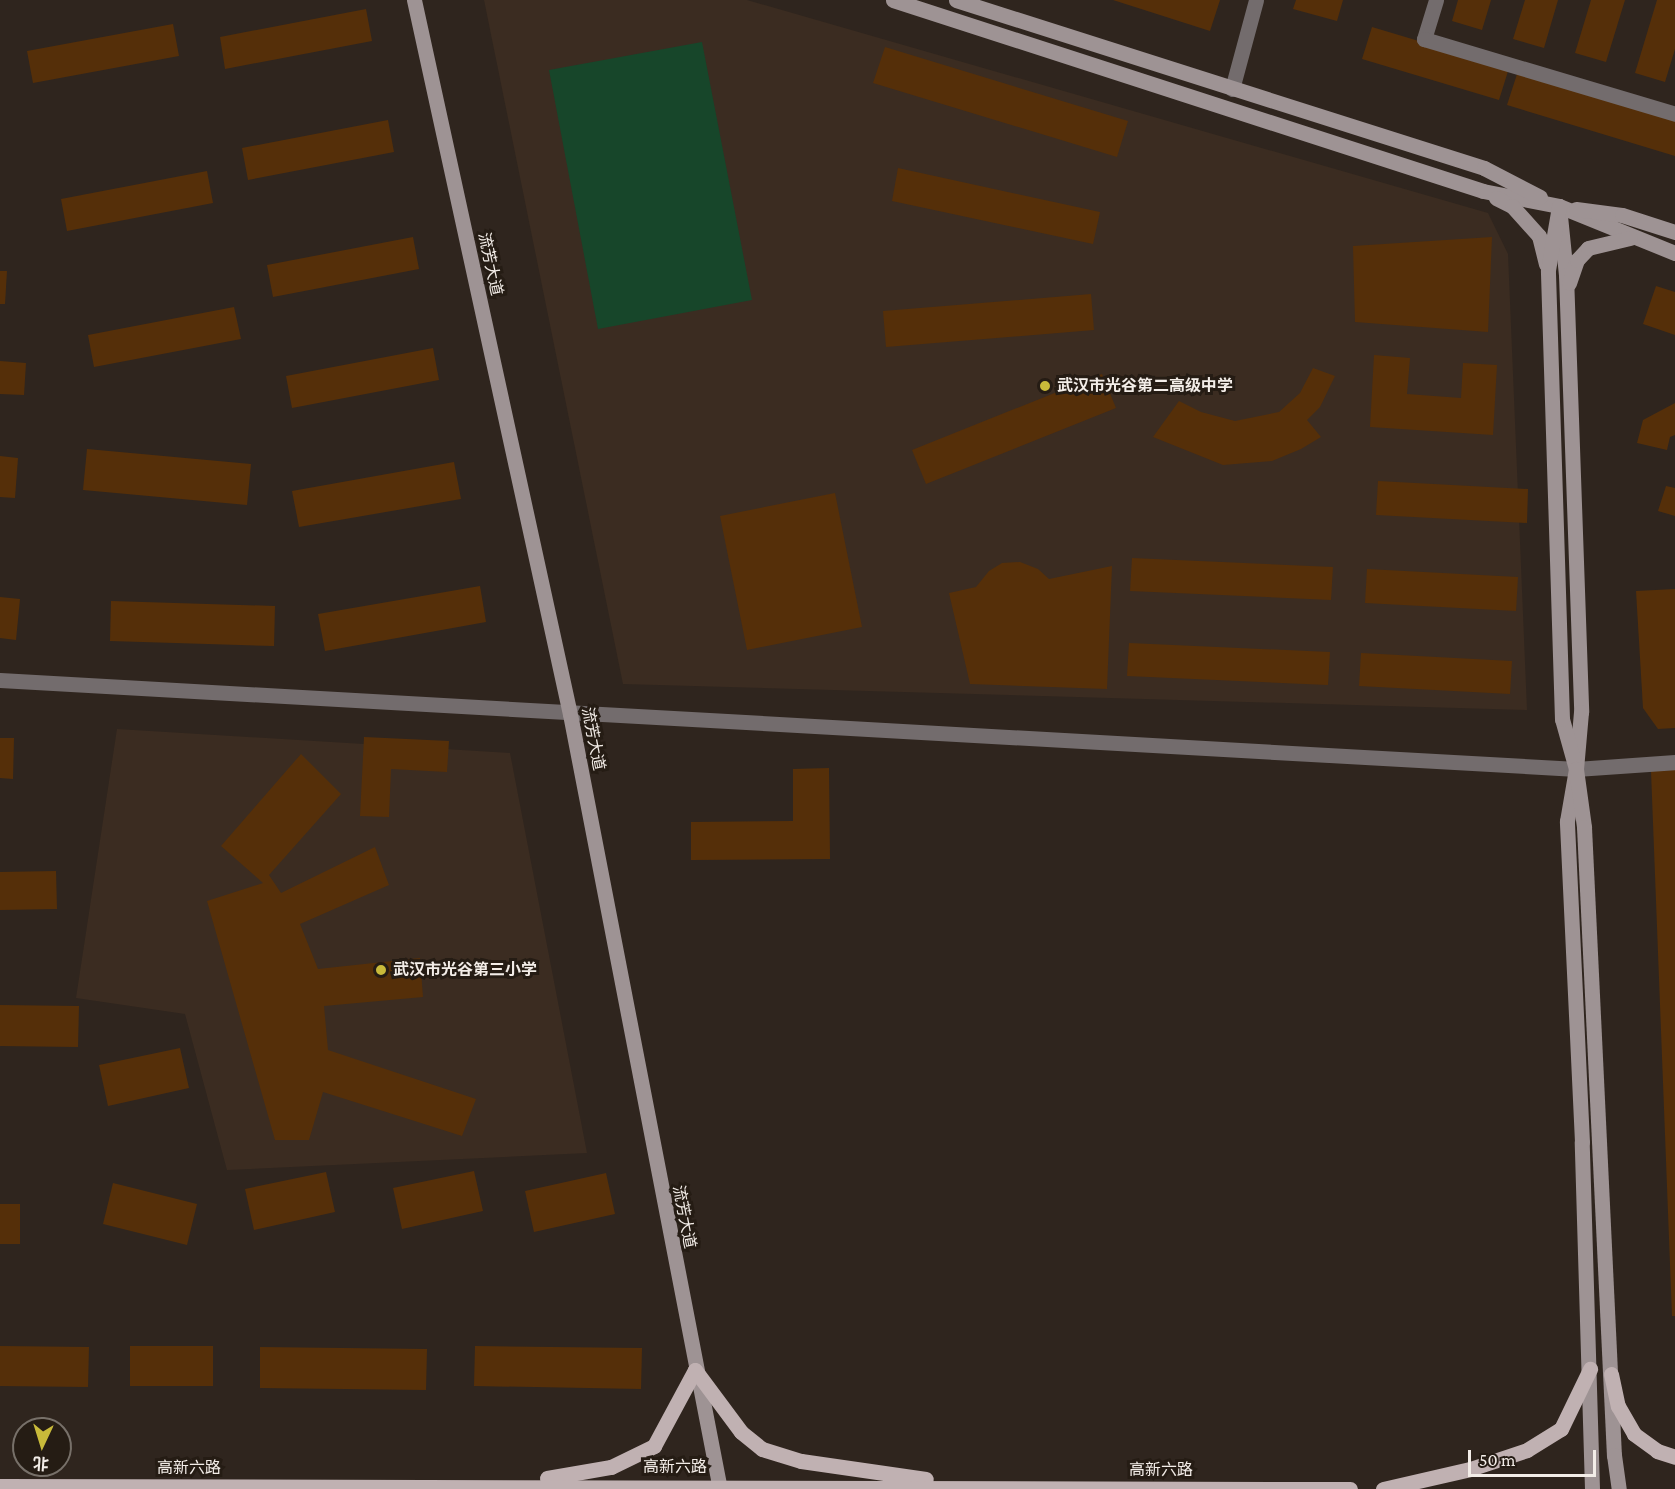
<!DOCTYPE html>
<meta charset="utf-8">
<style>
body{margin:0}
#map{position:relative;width:1675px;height:1489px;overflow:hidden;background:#2f251e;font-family:"Crimson Pro","Noto Sans SC",serif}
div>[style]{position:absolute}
.built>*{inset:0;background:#3b2c21}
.green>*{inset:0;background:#17462a}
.building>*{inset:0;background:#552f09}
.minor>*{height:15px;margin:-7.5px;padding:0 7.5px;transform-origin:7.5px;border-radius:7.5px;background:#736c6d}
.tertiary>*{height:15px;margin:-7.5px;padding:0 7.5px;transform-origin:7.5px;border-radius:7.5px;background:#736c6d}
.secondary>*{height:15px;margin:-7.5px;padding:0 7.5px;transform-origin:7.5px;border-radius:7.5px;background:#9e9394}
.primary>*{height:15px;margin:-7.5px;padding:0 7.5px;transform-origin:7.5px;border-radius:7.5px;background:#c0b1b2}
.dots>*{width:16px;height:16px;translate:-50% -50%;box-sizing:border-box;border:3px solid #251c14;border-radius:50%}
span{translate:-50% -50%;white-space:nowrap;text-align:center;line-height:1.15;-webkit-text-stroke:6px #251c14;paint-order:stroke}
.street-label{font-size:16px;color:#f3ede8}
.poi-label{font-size:16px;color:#f3ede8;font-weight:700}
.left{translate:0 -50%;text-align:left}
.north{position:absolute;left:12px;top:1417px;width:60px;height:60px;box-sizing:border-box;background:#251c14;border:2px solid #777069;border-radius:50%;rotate:184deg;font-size:16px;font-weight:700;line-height:24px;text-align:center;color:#f3ede8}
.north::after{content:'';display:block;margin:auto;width:21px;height:27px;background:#c9ba3a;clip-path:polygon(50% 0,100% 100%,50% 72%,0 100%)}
.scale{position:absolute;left:1468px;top:1450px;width:128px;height:27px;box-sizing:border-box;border:3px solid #f3ede8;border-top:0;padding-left:8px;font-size:18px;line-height:21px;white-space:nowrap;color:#f3ede8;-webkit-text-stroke:4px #251c14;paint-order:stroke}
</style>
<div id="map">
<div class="built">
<div style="clip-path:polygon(484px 0,747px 0,1488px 213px,1508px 254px,1527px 710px,623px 684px)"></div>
<div style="clip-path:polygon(117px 729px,510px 753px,587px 1153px,227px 1170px,185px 1014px,76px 998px)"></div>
</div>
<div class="green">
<div style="clip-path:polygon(702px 42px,752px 300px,598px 329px,549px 70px)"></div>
</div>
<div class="building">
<div style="clip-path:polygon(1113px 0,1220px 0,1210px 31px)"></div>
<div style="clip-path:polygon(1296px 0,1343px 0,1337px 21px,1293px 9px)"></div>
<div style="clip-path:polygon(1458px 0,1491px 0,1482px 30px,1452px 21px)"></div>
<div style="clip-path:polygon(1525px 0,1558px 0,1544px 48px,1513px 39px)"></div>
<div style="clip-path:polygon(1591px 0,1625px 0,1606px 62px,1575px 53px)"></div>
<div style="clip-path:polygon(1657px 0,1675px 0,1675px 49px,1665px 82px,1635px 73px)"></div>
<div style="clip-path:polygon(366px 9px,372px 41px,225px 69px,220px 37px)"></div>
<div style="clip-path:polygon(173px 24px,179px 56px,33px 83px,27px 51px)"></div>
<div style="clip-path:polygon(1372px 27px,1509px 68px,1499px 100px,1362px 59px)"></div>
<div style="clip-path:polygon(885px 47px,1128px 121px,1117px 157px,873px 83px)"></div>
<div style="clip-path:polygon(1518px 71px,1675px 118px,1675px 156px,1507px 105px)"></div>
<div style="clip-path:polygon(388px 120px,394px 152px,248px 180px,242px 148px)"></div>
<div style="clip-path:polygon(898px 168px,1100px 212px,1093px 244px,892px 201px)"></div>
<div style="clip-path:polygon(207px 171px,213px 203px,67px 231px,61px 199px)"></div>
<div style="clip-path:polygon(413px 237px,419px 269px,273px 297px,267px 265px)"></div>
<div style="clip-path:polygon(1492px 237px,1488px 332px,1355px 322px,1353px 246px)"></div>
<div style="clip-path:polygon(0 271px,7px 271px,5px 304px,0 304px)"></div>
<div style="clip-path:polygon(1656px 286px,1675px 292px,1675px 335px,1643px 324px)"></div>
<div style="clip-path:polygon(1091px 294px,1094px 330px,886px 347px,883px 311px)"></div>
<div style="clip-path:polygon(234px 307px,241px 339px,94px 367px,88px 335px)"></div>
<div style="clip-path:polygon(433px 348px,439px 380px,292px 408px,286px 376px)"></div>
<div style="clip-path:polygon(1374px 355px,1410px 358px,1407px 394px,1461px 398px,1463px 363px,1497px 365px,1493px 435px,1370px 427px)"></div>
<div style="clip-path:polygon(0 361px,26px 363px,24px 395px,0 394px)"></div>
<div style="clip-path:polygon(1313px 368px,1335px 376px,1320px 407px,1307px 420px,1321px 437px,1301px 449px,1272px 461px,1223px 465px,1153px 437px,1179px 401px,1201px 412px,1235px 421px,1279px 412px,1300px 393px)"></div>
<div style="clip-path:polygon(1102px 374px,1116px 408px,926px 484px,912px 450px)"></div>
<div style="clip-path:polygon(1675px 403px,1675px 435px,1670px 437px,1667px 450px,1637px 443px,1643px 420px)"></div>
<div style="clip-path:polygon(87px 449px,251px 464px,247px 505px,83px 490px)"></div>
<div style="clip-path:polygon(0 456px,18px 458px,15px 498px,0 497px)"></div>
<div style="clip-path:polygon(454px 462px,461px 499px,299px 527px,292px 491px)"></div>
<div style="clip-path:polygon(1378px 481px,1528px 489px,1527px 523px,1376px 515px)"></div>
<div style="clip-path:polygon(1666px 486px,1675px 488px,1675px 516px,1658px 511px)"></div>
<div style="clip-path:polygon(835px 493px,862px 627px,747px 650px,720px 516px)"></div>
<div style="clip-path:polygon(1132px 558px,1333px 567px,1331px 600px,1130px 591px)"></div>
<div style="clip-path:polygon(1020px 562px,1038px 569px,1049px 579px,1112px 566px,1107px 689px,970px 684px,949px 593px,976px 587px,989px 571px,1002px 563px)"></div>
<div style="clip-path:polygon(1367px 569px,1518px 577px,1516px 611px,1365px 603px)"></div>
<div style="clip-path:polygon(480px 586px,486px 622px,325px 651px,318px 614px)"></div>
<div style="clip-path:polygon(1675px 589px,1675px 728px,1658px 729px,1643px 708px,1636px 591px)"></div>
<div style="clip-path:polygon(0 597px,20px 599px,16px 640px,0 638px)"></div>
<div style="clip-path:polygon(111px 601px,275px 606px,274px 646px,110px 641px)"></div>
<div style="clip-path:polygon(1129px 643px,1330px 652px,1328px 685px,1127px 676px)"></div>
<div style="clip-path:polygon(1361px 653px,1512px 661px,1510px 694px,1359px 686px)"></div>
<div style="clip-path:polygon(364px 737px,449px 741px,447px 772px,391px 769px,389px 817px,360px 816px)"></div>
<div style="clip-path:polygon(0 738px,14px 738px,13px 779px,0 778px)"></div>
<div style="clip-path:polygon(301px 754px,341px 794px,269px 875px,281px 893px,375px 847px,389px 885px,300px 924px,318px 969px,420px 958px,423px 997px,324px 1006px,328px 1050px,476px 1099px,462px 1136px,323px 1092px,309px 1140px,275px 1140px,207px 901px,263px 883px,221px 846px)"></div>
<div style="clip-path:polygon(829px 768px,830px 859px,691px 860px,691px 822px,793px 821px,793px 769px)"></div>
<div style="clip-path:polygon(1675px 770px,1675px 1316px,1672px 1316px,1651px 771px)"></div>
<div style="clip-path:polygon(56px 871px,57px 909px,0 910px,0 872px)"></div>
<div style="clip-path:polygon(0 1005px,79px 1006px,78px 1047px,0 1046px)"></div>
<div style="clip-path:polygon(180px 1048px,189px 1088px,108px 1106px,99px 1065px)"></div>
<div style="clip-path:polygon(474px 1171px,483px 1211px,402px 1229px,393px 1188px)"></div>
<div style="clip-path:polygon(326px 1172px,335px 1212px,254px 1230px,245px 1189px)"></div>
<div style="clip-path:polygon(606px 1173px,615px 1214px,534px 1232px,525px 1191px)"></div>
<div style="clip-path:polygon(113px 1183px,197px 1204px,187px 1245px,103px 1224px)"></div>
<div style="clip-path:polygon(0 1204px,20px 1204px,20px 1244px,0 1244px)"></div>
<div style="clip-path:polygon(0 1346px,89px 1347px,88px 1387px,0 1386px)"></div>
<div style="clip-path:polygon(130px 1346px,213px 1346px,213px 1386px,130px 1386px)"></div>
<div style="clip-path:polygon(475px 1346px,642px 1348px,641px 1389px,474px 1386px)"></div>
<div style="clip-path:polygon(260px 1347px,427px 1349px,426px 1390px,260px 1388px)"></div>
</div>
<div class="minor">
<div style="left:1436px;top:0;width:41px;rotate:107.1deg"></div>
<div style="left:1424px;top:39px;width:262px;rotate:16.6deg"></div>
<div style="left:1576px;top:769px;width:99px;rotate:-4deg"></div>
</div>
<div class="tertiary">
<div style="left:1232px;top:89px;width:92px;rotate:-74.9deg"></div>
<div style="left:0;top:680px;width:1579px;rotate:3.23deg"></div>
</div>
<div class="secondary">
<div style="left:414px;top:0;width:731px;rotate:77.68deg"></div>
<div style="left:570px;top:714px;width:789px;rotate:79.05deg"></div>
<div style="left:893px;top:0;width:620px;rotate:17.94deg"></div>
<div style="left:1483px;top:191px;width:77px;rotate:11.2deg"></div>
<div style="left:1559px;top:206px;width:125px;rotate:22.1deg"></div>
<div style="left:956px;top:0;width:554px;rotate:17.65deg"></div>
<div style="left:1484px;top:168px;width:63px;rotate:27.4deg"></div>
<div style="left:1496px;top:198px;width:18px;rotate:27deg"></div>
<div style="left:1512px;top:206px;width:40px;rotate:48deg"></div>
<div style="left:1539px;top:236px;width:29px;rotate:76deg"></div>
<div style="left:1559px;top:206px;width:69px;rotate:84.2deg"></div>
<div style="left:1566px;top:275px;width:437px;rotate:88deg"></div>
<div style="left:1581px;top:712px;width:57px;rotate:95deg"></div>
<div style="left:1576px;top:769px;width:52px;rotate:-105.6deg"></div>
<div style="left:1562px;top:719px;width:449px;rotate:-91.8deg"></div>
<div style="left:1548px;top:270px;width:65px;rotate:-80.2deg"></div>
<div style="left:1576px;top:209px;width:46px;rotate:7.4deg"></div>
<div style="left:1622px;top:215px;width:56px;rotate:17.8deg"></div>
<div style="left:1569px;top:283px;width:24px;rotate:-71deg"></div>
<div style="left:1577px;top:260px;width:16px;rotate:-47deg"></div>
<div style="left:1588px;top:248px;width:43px;rotate:-13.4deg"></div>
<div style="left:1592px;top:1489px;width:347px;rotate:-91.7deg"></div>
<div style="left:1582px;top:1142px;width:321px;rotate:-92.7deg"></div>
<div style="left:1567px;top:821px;width:53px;rotate:-80.2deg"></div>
<div style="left:1576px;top:769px;width:59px;rotate:82.1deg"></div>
<div style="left:1584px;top:827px;width:629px;rotate:87.27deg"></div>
<div style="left:1614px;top:1455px;width:34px;rotate:82deg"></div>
</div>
<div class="primary">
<div style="left:1611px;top:1374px;width:33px;rotate:78deg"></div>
<div style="left:1618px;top:1406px;width:32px;rotate:60deg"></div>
<div style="left:1634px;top:1434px;width:29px;rotate:36deg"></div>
<div style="left:1657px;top:1451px;width:19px;rotate:18deg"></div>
<div style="left:547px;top:1478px;width:65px;rotate:-9.8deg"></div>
<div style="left:611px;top:1467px;width:48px;rotate:-26deg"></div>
<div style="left:654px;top:1446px;width:86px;rotate:-61.7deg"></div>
<div style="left:695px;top:1370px;width:77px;rotate:53.4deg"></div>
<div style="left:741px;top:1432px;width:27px;rotate:39deg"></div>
<div style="left:762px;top:1449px;width:41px;rotate:17.1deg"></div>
<div style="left:801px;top:1461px;width:126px;rotate:8.2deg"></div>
<div style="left:0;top:1486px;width:1350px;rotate:0.13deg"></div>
<div style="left:1383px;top:1489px;width:89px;rotate:-12.9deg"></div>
<div style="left:1470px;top:1469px;width:60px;rotate:-18.4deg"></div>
<div style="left:1527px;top:1450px;width:40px;rotate:-32deg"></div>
<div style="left:1561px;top:1429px;width:67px;rotate:-64.2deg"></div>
</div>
<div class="dots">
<div style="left:1045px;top:386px;background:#c9ba3a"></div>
<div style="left:381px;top:970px;background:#c9ba3a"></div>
</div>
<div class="street-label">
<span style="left:490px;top:264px;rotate:78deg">流芳大道</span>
<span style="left:593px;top:739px;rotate:79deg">流芳大道</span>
<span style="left:684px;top:1217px;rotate:79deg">流芳大道</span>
<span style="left:675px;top:1467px">高新六路</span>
<span style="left:189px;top:1468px">高新六路</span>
<span style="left:1161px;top:1470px">高新六路</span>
</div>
<div class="poi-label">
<span class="left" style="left:1057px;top:386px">武汉市光谷第二高级中学</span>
<span class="left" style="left:393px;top:970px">武汉市光谷第三小学</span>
</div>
<div class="north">北</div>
<div class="scale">50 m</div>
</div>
